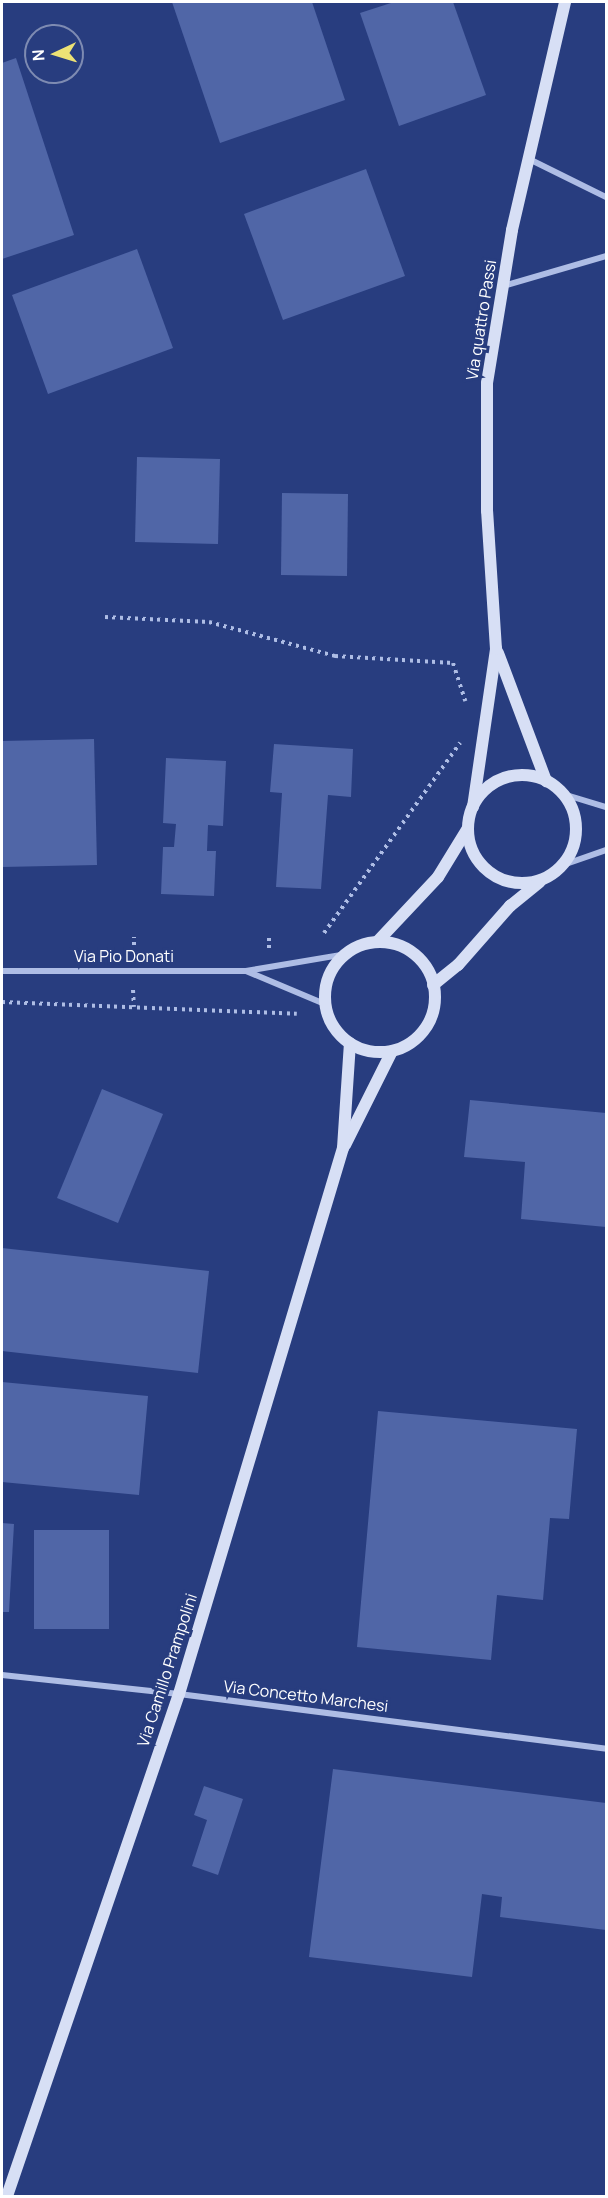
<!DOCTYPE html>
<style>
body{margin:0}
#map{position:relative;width:608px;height:2198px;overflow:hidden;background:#283d7f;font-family:Manrope,sans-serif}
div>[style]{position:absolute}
.building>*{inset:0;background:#5066a7}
.path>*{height:4px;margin-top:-2px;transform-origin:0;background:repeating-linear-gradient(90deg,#aebde5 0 3px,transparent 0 7.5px)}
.minor>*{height:6px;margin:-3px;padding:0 3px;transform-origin:3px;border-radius:3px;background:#aebde5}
.secondary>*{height:12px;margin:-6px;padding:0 6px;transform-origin:6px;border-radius:6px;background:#d7dff5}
.secondary>.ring{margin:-6px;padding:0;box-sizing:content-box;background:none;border:12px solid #d7dff5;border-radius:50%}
span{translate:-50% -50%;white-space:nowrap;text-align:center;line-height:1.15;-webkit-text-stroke:6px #283d7f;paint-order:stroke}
.street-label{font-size:16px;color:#fff}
.frame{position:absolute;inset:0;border:3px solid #fff;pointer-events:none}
.north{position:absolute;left:24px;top:24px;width:60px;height:60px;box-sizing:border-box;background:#283d7f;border:2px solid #7e8bb2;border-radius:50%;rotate:266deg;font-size:16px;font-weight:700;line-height:24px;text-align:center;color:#fff}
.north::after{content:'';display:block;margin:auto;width:21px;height:27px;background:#ede275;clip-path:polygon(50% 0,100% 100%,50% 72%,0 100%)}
</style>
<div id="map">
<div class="building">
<div style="clip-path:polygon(172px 2px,312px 2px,345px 100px,220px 143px)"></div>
<div style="clip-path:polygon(394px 2px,453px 2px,486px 95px,399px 126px,360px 13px)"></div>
<div style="clip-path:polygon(16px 58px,74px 235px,2px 259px,2px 63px)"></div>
<div style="clip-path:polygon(366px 169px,405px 276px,283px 320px,244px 214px)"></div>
<div style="clip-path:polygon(137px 249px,173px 348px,48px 394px,12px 295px)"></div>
<div style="clip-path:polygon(137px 457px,220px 459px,218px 544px,135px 542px)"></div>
<div style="clip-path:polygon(282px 493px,348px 494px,347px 576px,281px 575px)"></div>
<div style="clip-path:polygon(94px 739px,97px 865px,2px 867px,2px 741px)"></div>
<div style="clip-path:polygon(274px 744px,353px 749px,351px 797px,328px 795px,321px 889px,276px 887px,282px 793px,270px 792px)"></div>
<div style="clip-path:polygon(166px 758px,226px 761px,223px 826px,208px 825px,207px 851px,216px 851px,214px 896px,161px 894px,163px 847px,174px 847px,176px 824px,163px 823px)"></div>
<div style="clip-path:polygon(102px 1089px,163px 1114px,118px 1223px,57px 1198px)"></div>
<div style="clip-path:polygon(470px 1100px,606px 1113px,606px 1227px,521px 1219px,525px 1162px,464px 1157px)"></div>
<div style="clip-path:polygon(2px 1248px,209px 1271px,198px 1373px,2px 1351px)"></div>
<div style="clip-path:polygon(2px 1382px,148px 1396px,139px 1495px,2px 1482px)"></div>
<div style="clip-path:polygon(378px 1411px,577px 1429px,569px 1519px,550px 1518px,543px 1600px,497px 1595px,491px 1660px,357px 1647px)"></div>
<div style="clip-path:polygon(2px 1523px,14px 1524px,9px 1612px,2px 1612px)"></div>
<div style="clip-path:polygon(34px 1530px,109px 1530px,109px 1629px,34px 1629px)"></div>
<div style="clip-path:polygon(333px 1769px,606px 1803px,606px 1930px,500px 1917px,502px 1897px,482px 1894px,472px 1977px,309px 1957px)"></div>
<div style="clip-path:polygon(204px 1786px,243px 1799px,218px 1875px,192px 1866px,207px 1820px,194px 1815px)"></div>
</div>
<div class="path">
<div style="left:105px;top:617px;width:104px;rotate:2.8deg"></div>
<div style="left:209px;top:622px;width:131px;rotate:15.1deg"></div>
<div style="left:335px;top:656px;width:118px;rotate:3.4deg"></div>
<div style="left:453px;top:663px;width:40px;rotate:72deg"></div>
<div style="left:324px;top:933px;width:234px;rotate:-54.4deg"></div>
<div style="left:269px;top:938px;width:12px;rotate:90deg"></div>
<div style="left:134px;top:953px;width:16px;rotate:-90deg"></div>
<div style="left:133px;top:990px;width:17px;rotate:87deg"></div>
<div style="left:2px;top:1002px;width:295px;rotate:2.3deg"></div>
</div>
<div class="minor">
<div style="left:529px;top:159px;width:86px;rotate:26.3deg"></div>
<div style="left:503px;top:286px;width:107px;rotate:-16.2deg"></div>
<div style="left:563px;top:794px;width:45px;rotate:16.8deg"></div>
<div style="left:563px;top:865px;width:46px;rotate:-19.2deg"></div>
<div style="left:2px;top:971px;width:244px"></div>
<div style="left:246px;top:971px;width:101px;rotate:-9.6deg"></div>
<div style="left:246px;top:971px;width:86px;rotate:22.7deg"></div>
<div style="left:2px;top:1675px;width:178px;rotate:6.1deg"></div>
<div style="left:179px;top:1694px;width:431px;rotate:7.3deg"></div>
</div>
<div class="secondary">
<div style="left:498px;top:653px;width:137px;rotate:69.4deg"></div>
<div class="ring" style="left:468px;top:775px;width:96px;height:96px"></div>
<div style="left:473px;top:807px;width:160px;rotate:-81.7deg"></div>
<div style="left:496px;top:649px;width:138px;rotate:-93.7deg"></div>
<div style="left:487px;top:511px;width:128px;rotate:-90deg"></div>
<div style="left:487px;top:383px;width:155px;rotate:-80.7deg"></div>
<div style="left:512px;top:230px;width:234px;rotate:-76.9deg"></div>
<div style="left:377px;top:942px;width:89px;rotate:-46.8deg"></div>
<div style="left:438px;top:877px;width:57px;rotate:-58.5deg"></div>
<div class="ring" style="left:325px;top:942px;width:98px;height:98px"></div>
<div style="left:433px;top:985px;width:32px;rotate:-39deg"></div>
<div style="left:458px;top:965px;width:79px;rotate:-48.6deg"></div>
<div style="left:510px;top:906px;width:38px;rotate:-39deg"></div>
<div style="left:345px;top:1145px;width:105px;rotate:-63.4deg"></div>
<div style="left:7px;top:2196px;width:531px;rotate:-71.09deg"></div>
<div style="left:179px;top:1694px;width:570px;rotate:-73.28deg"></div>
<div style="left:343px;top:1148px;width:105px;rotate:-86.2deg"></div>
</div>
<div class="street-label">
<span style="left:481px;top:320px;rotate:-81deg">Via quattro Passi</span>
<span style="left:124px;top:956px">Via Pio Donati</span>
<span style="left:167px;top:1670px;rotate:-72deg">Via Camillo Prampolini</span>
<span style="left:306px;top:1696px;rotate:7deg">Via Concetto Marchesi</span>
</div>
<div class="frame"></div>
<div class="north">N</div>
</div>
